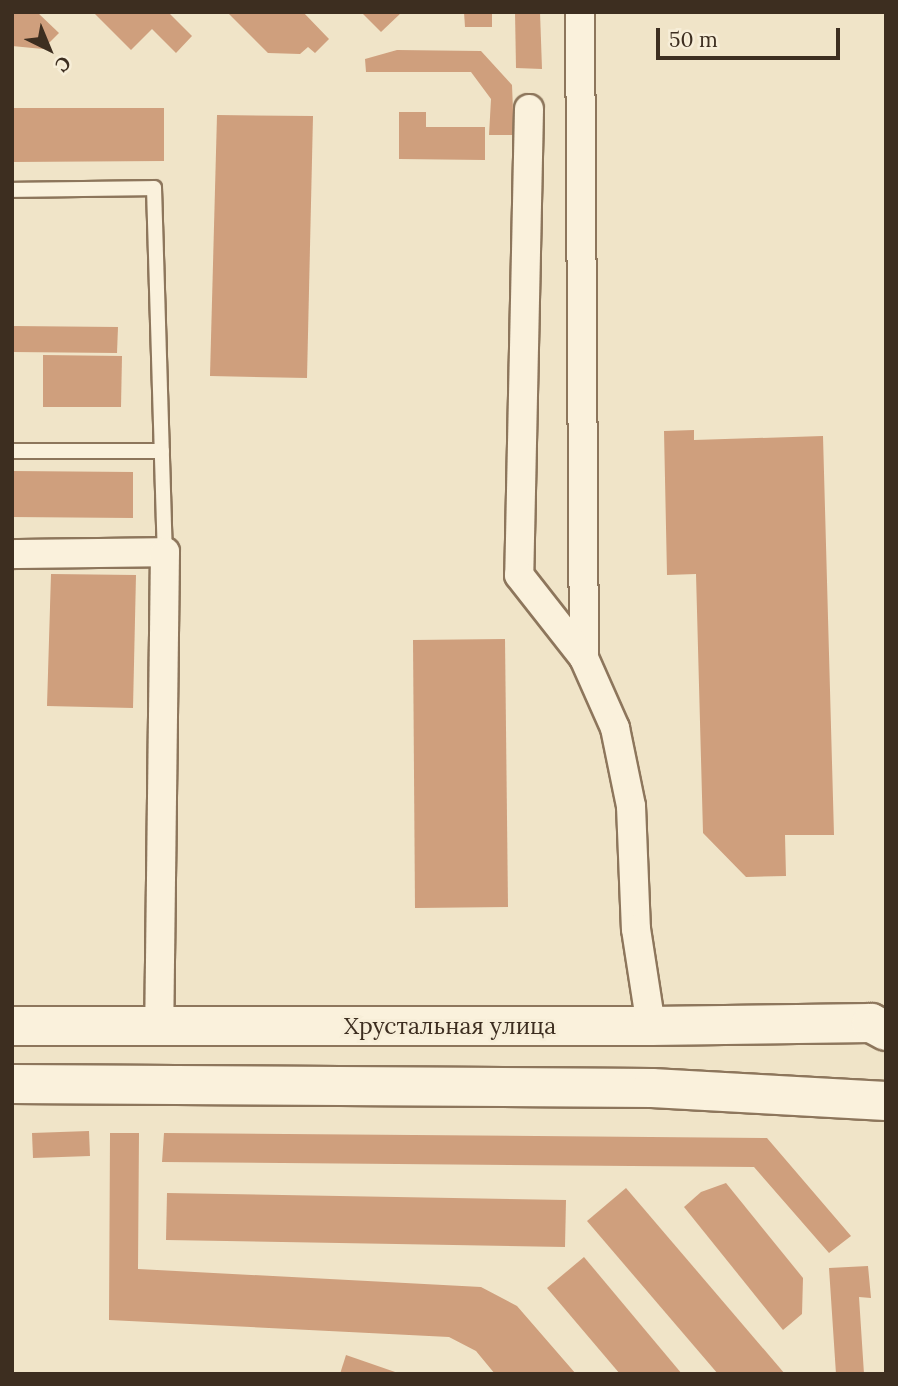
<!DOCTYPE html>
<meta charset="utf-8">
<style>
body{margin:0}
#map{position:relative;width:898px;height:1386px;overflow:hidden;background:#f0e4c8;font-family:Lora,serif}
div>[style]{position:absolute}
.building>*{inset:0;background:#cf9f7d}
.roads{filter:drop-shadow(2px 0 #8d765c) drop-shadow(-2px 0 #8d765c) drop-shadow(0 2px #8d765c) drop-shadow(0 -2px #8d765c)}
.lane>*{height:14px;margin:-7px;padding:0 7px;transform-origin:7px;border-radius:7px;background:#faf1dc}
.street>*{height:28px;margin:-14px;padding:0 14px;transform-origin:14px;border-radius:14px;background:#faf1dc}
.secondary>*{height:38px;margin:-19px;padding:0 19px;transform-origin:19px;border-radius:19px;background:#faf1dc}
span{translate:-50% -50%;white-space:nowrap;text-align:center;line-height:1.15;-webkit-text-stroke:6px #f7eed8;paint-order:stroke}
.street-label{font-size:23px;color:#3d2e20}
.frame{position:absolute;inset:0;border:14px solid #3d2e20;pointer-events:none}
.north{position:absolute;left:14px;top:14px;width:70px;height:70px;-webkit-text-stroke:5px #f7eed8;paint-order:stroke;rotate:137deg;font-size:19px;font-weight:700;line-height:28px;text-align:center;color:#3d2e20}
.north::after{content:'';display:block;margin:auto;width:24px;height:32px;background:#3d2e20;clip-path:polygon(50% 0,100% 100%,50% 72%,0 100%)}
.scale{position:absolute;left:656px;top:28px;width:184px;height:32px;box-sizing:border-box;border:4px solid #3d2e20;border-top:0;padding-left:9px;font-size:21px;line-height:24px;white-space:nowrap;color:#3d2e20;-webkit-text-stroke:5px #f7eed8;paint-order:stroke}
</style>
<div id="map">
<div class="building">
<div style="clip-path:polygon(12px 12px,37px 12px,59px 33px,43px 49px,12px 46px)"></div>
<div style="clip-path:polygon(93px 12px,168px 12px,192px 36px,176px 53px,152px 29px,131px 50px)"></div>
<div style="clip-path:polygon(227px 12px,303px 12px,329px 39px,315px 53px,308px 47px,300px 54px,268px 53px)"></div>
<div style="clip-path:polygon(361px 12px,402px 12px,381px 32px)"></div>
<div style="clip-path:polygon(464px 12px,492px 12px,492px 27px,465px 27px)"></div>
<div style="clip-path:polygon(515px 12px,540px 12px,542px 69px,516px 68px)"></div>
<div style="clip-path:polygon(397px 50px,481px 51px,512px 85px,514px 135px,489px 135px,491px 99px,471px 72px,366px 72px,365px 59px)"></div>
<div style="clip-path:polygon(12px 108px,164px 108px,164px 161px,12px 162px)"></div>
<div style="clip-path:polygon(399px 112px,426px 112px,426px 127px,485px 127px,485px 160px,399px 159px)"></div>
<div style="clip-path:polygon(217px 115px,313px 116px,307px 378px,210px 376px)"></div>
<div style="clip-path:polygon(12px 326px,118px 327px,117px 353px,12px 352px)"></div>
<div style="clip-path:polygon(43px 355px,122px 356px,121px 407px,43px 407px)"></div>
<div style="clip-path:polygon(694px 430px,694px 440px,823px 436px,834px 835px,785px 835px,786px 876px,746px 877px,703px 833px,696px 574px,667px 575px,664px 431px)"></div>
<div style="clip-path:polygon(12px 471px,133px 472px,133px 518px,12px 517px)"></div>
<div style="clip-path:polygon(51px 574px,136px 575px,133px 708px,47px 706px)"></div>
<div style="clip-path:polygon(505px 639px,508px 907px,415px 908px,413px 640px)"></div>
<div style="clip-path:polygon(89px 1131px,90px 1156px,33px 1158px,32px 1133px)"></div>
<div style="clip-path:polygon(110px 1133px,139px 1133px,138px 1269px,481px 1287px,517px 1306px,576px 1374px,495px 1374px,476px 1351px,449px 1337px,109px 1320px)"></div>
<div style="clip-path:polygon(164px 1133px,767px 1138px,851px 1236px,829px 1253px,754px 1167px,162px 1162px)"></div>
<div style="clip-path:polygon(726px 1183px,803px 1278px,802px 1314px,783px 1330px,684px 1207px,701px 1192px)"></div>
<div style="clip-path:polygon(626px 1188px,785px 1374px,718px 1374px,587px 1221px)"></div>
<div style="clip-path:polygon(167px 1193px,566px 1200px,565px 1247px,166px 1240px)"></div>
<div style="clip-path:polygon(584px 1257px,682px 1374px,620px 1374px,547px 1288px)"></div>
<div style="clip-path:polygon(868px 1266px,871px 1298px,859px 1297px,864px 1374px,836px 1374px,829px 1268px)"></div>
<div style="clip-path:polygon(346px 1355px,398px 1373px,398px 1374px,340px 1374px)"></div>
</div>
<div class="roads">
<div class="lane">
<div style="left:12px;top:190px;width:142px;rotate:-0.8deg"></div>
<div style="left:154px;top:188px;width:364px;rotate:88.3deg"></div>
<div style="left:12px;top:451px;width:150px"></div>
</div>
<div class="street">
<div style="left:580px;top:12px;width:646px;rotate:89.65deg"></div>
<div style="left:529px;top:109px;width:466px;rotate:91.2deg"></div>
<div style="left:519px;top:575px;width:105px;rotate:51.9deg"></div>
<div style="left:584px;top:658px;width:77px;rotate:66.1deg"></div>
<div style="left:615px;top:728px;width:80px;rotate:78.4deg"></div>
<div style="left:631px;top:806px;width:123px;rotate:87.7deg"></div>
<div style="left:636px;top:929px;width:98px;rotate:81.2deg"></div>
<div style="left:12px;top:554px;width:153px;rotate:-0.7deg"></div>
<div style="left:165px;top:552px;width:474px;rotate:90.7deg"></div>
</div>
<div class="secondary">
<div style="left:12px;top:1026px;width:639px"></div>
<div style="left:651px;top:1026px;width:220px;rotate:-0.8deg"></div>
<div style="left:871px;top:1023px;width:17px;rotate:28deg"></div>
<div style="left:12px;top:1084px;width:640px;rotate:0.36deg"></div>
<div style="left:652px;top:1088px;width:234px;rotate:3.2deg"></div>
</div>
</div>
<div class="street-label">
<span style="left:450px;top:1026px">Хрустальная улица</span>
</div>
<div class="frame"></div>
<div class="north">С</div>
<div class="scale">50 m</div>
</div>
